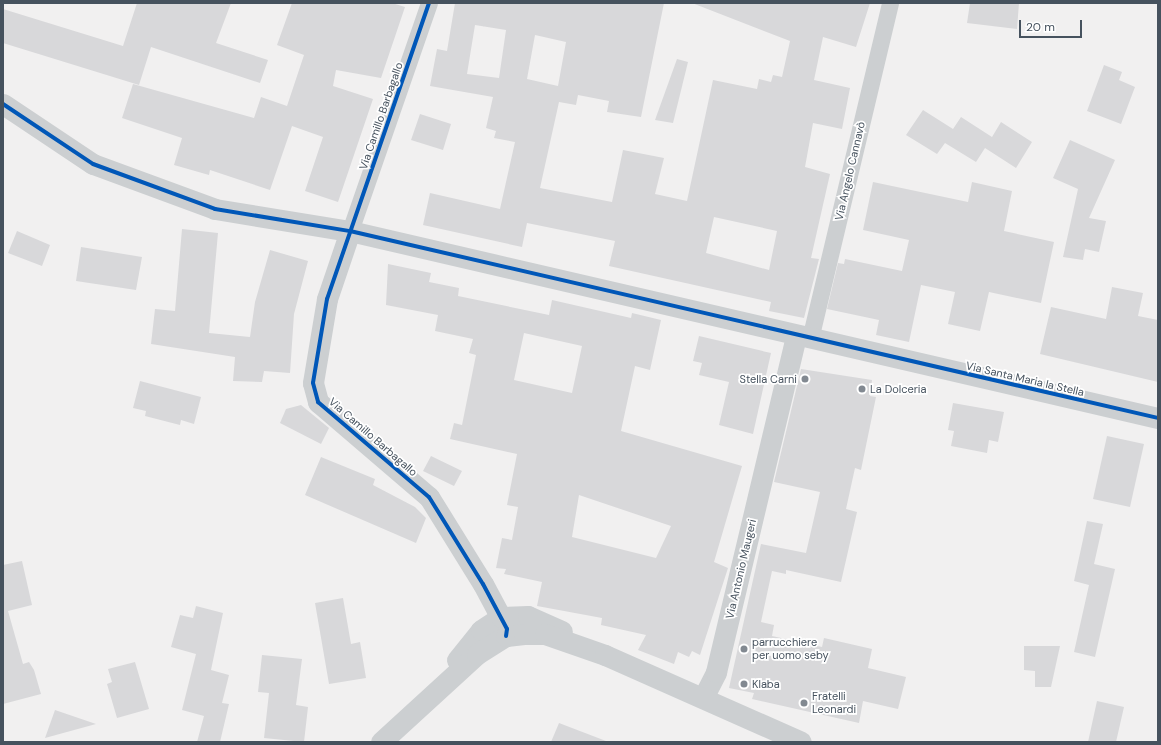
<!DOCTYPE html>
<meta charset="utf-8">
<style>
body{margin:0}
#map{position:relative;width:1161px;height:745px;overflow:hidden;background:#f1f0f0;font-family:"DM Sans",sans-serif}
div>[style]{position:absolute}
.building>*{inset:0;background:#d8d8da}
.minor>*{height:17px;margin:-8.5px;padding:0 8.5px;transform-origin:8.5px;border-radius:8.5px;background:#cccfd1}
.tertiary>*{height:21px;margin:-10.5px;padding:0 10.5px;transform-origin:10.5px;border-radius:10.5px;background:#cccfd1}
.cycleway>*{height:4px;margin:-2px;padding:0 2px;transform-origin:2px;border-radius:2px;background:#0057b8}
.dots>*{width:11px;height:11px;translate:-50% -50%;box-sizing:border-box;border:2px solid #fff;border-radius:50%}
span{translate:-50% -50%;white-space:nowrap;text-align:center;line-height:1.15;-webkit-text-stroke:3.5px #fff;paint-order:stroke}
.street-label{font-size:11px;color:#46525e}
.poi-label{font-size:11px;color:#46525e}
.right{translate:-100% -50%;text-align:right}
.left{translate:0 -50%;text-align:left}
.frame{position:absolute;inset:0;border:4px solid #46525e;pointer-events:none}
.scale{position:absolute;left:1019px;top:20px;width:63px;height:18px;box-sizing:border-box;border:2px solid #46525e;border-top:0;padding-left:5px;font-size:12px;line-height:14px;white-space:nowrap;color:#46525e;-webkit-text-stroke:3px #fff;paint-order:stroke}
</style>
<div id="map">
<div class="building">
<div style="clip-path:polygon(137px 3px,231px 3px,216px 43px,268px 60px,260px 83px,151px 47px,139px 85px,3px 43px,3px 9px,123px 46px)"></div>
<div style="clip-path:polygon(292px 3px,392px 3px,405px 7px,381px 78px,336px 70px,333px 86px,373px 99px,338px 202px,305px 191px,323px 137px,292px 126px,270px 190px,210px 170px,209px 175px,174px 165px,182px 138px,122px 118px,133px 84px,254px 118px,261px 97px,287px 106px,304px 55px,277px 45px)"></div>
<div style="clip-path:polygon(evenodd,455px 3px,664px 3px,641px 117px,607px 112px,609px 101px,578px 95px,576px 105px,559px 102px,540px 188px,612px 202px,623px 150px,664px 158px,655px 194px,687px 201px,713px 80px,757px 89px,759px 79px,771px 82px,773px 75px,782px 77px,790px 41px,692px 3px,870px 3px,856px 47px,823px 37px,814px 80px,850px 88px,842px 129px,813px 123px,805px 167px,830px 174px,811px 258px,819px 259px,804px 318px,769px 311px,771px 302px,609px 266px,615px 241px,527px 223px,522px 247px,423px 225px,430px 193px,500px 209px,515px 142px,494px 138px,496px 131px,486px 128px,493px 97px,430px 86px,437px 49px,447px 51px,455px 3px,475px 25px,506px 30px,499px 78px,467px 74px,475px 25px,455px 3px,535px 35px,566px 42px,558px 86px,527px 79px,535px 35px,455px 3px,714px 217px,777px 231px,769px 270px,706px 253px,714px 217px)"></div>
<div style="clip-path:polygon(970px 3px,1019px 3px,1017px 29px,967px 23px)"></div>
<div style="clip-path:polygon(677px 59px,688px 62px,673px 123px,655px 120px)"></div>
<div style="clip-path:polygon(1104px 65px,1122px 72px,1119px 80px,1135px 87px,1121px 124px,1087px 111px)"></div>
<div style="clip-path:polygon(923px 110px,953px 129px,961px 117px,992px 137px,1001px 122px,1032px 142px,1016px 168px,985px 148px,976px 162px,945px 143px,937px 154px,906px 135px)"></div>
<div style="clip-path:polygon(420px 114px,451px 124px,443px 150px,411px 140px)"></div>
<div style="clip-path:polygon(1070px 140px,1115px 160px,1089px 218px,1106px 221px,1099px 252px,1085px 249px,1083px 260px,1063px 257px,1078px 189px,1053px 178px)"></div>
<div style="clip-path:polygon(873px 182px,968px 202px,972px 182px,1012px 191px,1004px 231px,1054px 242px,1041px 303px,989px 292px,980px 331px,948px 324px,955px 292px,921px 285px,909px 342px,876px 335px,879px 320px,827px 309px,838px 263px,844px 264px,845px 259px,902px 271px,909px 240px,863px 230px)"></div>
<div style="clip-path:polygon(182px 229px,218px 233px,209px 333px,250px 337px,255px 302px,270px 250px,308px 261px,294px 314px,290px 373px,264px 371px,262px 382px,233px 381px,235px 357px,151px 344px,155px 309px,175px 311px)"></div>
<div style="clip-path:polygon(17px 231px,50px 245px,42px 266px,8px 253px)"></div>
<div style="clip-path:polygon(81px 247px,142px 257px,136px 290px,76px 281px)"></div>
<div style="clip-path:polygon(evenodd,388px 264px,431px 273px,429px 282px,459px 288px,458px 296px,549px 315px,552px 300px,631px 318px,632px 313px,661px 320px,650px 370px,635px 366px,621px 431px,742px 466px,714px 562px,728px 568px,700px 655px,692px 651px,689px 657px,678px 652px,674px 664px,638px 650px,646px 635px,601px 625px,602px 618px,537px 606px,542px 582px,504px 574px,506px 569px,496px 568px,502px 538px,512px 540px,518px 507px,507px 505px,517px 454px,450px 439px,454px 423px,462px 425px,476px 355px,469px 353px,473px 339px,435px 331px,438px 315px,386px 305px,388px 264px,524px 333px,582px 346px,572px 393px,514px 380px,524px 333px,388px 264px,579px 495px,671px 526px,656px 558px,572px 537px,579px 495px)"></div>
<div style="clip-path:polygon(1112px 287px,1143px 293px,1138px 316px,1158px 320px,1158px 382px,1040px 354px,1051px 307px,1106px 319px)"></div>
<div style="clip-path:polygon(699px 336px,771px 353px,753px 434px,719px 425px,729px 382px,699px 375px,702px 363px,693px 361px)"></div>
<div style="clip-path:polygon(801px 369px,872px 380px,870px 396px,876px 397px,861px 470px,855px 468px,846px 509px,857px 512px,841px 582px,786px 570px,786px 574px,772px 571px,761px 622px,774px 625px,772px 636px,822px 647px,824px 638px,872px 649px,868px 668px,906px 677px,898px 709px,863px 701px,859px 723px,752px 699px,754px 693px,729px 688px,761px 544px,806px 553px,820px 492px,774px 482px)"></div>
<div style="clip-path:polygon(140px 381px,201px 397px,194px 424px,181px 420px,180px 425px,145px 416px,146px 411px,133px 408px)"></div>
<div style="clip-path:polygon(953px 403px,1004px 412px,998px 442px,989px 440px,987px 453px,951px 446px,954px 431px,948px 430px)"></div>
<div style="clip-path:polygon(301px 405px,329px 428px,321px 444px,280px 423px,286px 409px)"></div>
<div style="clip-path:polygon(1107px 436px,1144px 444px,1130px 507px,1093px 499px)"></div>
<div style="clip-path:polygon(431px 456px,462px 471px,454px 486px,423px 471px)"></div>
<div style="clip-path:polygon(321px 457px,375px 479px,373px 485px,415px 507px,426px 518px,416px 543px,305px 495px)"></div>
<div style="clip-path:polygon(1087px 521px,1103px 524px,1094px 564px,1115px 569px,1095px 657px,1074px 652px,1089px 585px,1074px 581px)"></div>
<div style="clip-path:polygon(22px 561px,32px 605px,8px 611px,23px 664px,29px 662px,34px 670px,41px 694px,3px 704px,3px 565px)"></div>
<div style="clip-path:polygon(343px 598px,351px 644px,360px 642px,366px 678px,329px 684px,315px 603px)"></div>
<div style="clip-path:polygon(196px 606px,223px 613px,211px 670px,229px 675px,222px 703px,229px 704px,220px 742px,197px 742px,204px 716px,182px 710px,196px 654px,171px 647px,180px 615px,193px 618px)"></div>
<div style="clip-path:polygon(1024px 646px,1060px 646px,1051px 687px,1035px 687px,1035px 671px,1024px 670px)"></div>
<div style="clip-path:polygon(262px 655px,302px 659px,296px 705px,308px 707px,304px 742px,264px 738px,269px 693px,258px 692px)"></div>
<div style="clip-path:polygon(135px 662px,149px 709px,117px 718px,107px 684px,112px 682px,108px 669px)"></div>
<div style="clip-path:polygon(1097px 701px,1124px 707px,1116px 742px,1088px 742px)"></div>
<div style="clip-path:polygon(55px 710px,96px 724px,45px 738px)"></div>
<div style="clip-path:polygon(559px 723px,606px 741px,606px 742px,551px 742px)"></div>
</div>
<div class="minor">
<div style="left:350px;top:231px;width:241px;rotate:-70.9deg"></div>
<div style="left:810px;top:339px;width:345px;rotate:-76.6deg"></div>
</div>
<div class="tertiary">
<div style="left:3px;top:104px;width:108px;rotate:33.7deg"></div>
<div style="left:93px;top:164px;width:130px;rotate:20.2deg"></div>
<div style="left:215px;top:209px;width:137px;rotate:9.3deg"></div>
<div style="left:350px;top:231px;width:829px;rotate:13.03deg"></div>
<div style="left:350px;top:231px;width:72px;rotate:108.7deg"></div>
<div style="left:327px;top:299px;width:85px;rotate:99.5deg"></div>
<div style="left:313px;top:383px;width:20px;rotate:75deg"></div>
<div style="left:318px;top:402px;width:146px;rotate:40.6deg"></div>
<div style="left:429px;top:497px;width:102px;rotate:58.2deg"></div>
<div style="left:483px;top:584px;width:51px;rotate:61.9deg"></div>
<div style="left:507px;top:629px;width:7px;rotate:98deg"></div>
<div style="left:457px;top:660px;width:38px;rotate:-51deg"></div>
<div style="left:481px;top:630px;width:24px;rotate:-33deg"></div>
<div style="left:501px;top:617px;width:27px;rotate:-2deg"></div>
<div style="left:528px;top:616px;width:37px;rotate:24deg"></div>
<div style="left:704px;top:696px;width:27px;rotate:-63deg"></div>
<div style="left:716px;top:672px;width:345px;rotate:-76.6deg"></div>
<div style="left:381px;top:742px;width:130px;rotate:-42.5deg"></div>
<div style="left:477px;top:654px;width:34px;rotate:-32deg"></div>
<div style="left:506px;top:636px;width:18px;rotate:-6deg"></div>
<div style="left:524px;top:634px;width:21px"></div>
<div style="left:545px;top:634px;width:64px;rotate:19.3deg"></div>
<div style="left:605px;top:655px;width:214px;rotate:23.9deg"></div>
</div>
<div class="cycleway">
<div style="left:429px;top:3px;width:313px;rotate:109deg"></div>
<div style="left:327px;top:299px;width:85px;rotate:99.5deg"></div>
<div style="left:313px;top:383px;width:20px;rotate:75deg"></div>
<div style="left:318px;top:402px;width:146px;rotate:40.6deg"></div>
<div style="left:429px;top:497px;width:102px;rotate:58.2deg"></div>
<div style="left:483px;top:584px;width:51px;rotate:61.9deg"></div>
<div style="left:507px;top:629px;width:7px;rotate:98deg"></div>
<div style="left:3px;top:104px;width:108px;rotate:33.7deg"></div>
<div style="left:93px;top:164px;width:130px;rotate:20.2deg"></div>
<div style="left:215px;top:209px;width:137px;rotate:9.3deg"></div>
<div style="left:350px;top:231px;width:829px;rotate:13.03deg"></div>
</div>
<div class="dots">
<div style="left:805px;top:379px;background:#828991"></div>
<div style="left:862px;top:389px;background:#828991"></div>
<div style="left:744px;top:649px;background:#828991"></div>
<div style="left:744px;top:684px;background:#828991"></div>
<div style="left:804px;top:703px;background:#828991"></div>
</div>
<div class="street-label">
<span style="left:381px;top:116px;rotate:-71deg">Via Camillo Barbagallo</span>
<span style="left:850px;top:171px;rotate:-77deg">Via Angelo Cannavò</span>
<span style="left:1025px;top:379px;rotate:13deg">Via Santa Maria la Stella</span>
<span style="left:373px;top:437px;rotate:41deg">Via Camillo Barbagallo</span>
<span style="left:741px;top:569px;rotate:-77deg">Via Antonio Maugeri</span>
</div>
<div class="poi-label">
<span class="right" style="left:797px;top:379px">Stella Carni</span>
<span class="left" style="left:870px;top:389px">La Dolceria</span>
<span class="left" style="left:752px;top:649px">parrucchiere<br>per uomo seby</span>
<span class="left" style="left:752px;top:684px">Klaba</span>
<span class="left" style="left:812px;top:703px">Fratelli<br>Leonardi</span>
</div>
<div class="frame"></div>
<div class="scale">20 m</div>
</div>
